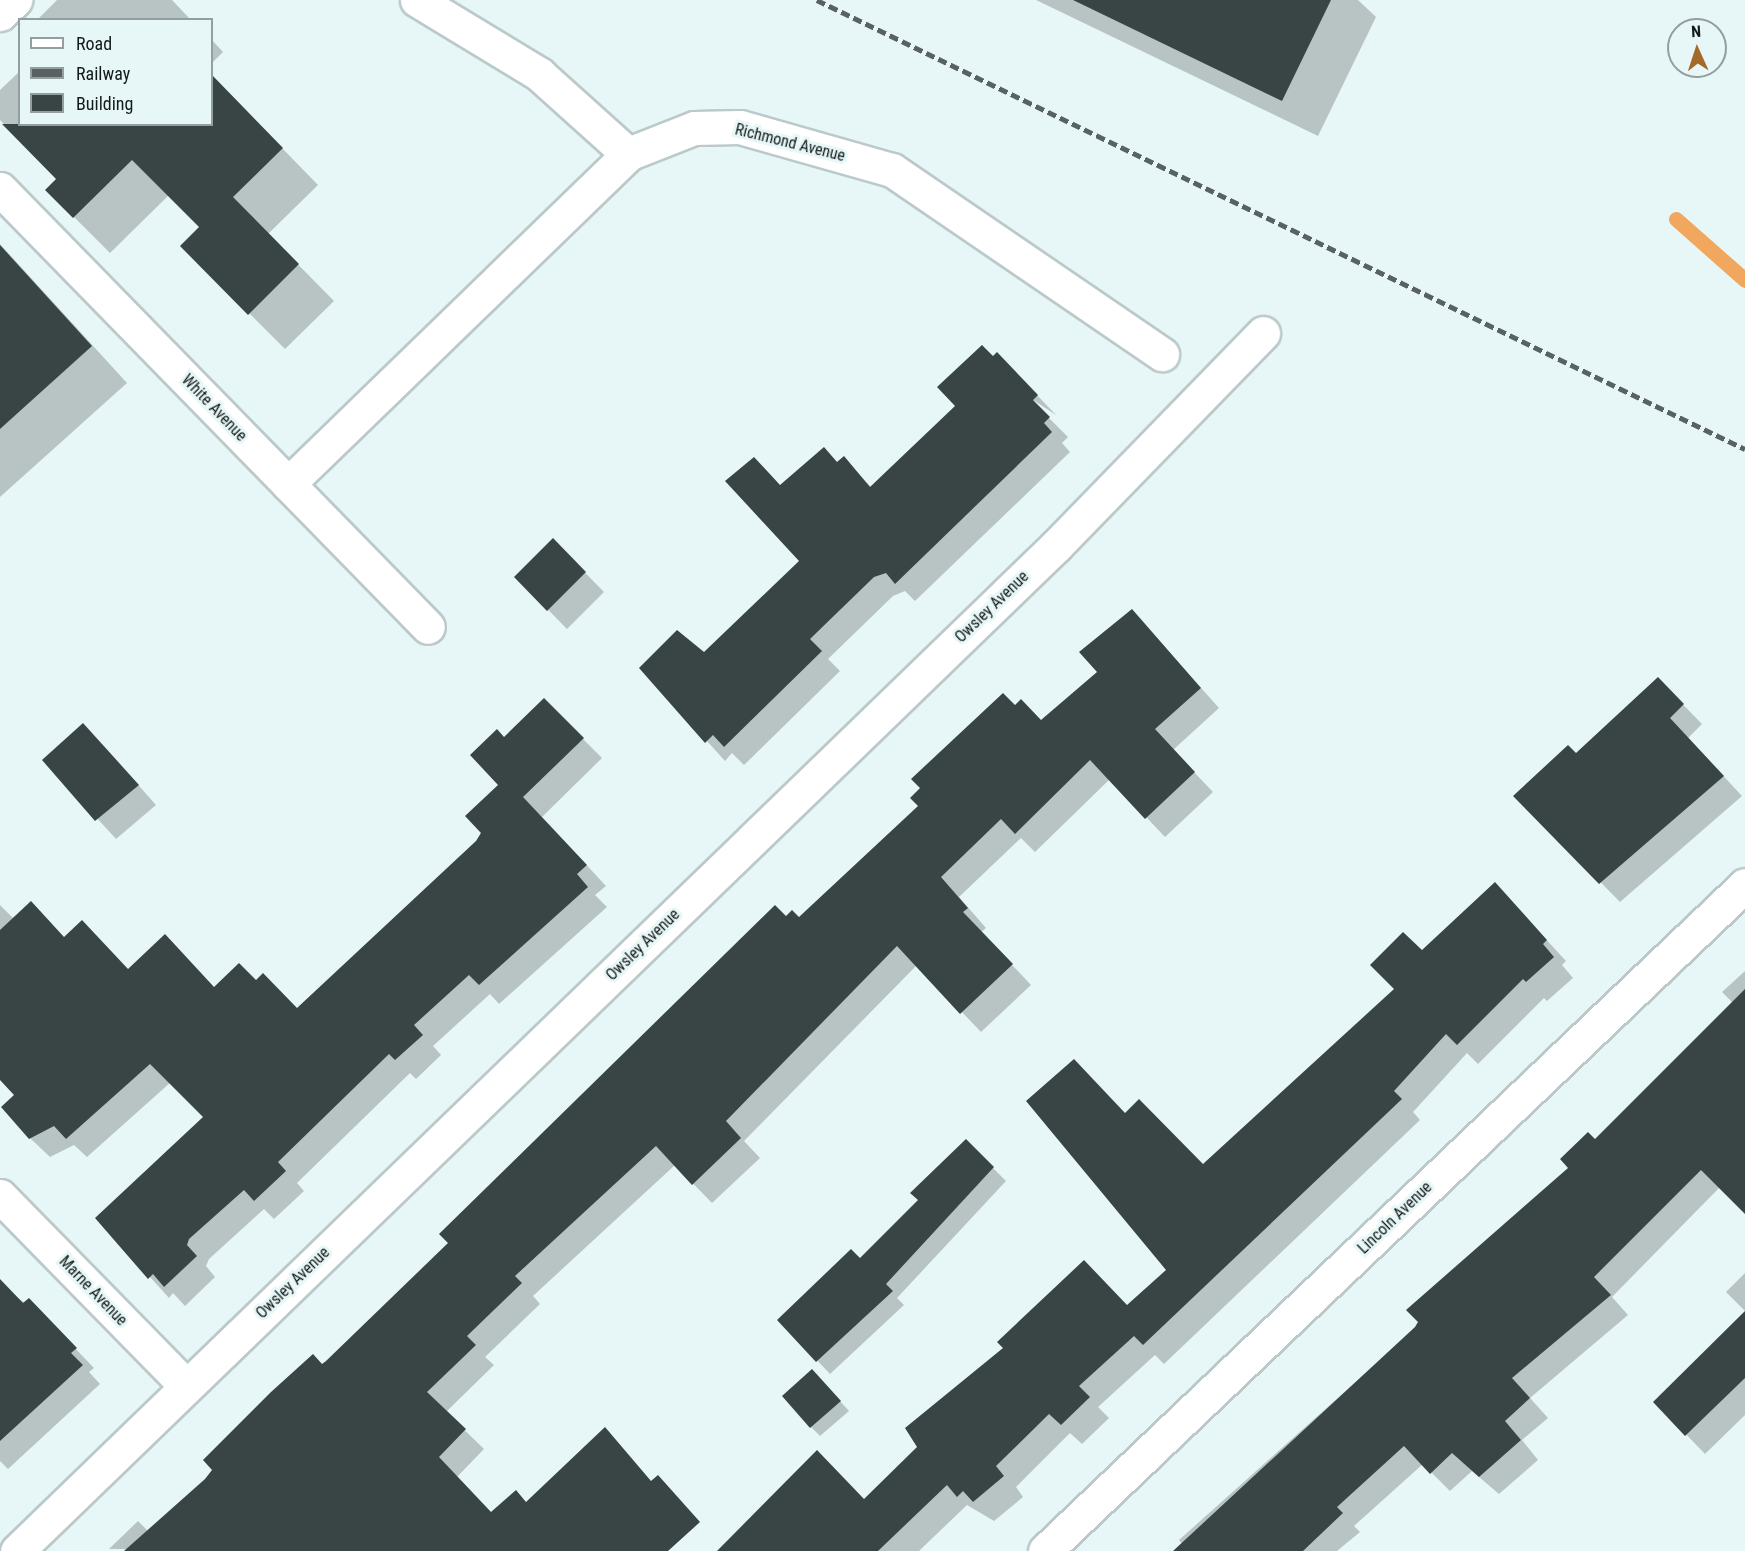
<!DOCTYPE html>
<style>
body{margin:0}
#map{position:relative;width:1745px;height:1551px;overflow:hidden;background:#e7f6f6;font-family:"Roboto Condensed",sans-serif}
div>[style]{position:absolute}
.shadow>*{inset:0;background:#0003}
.stream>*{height:15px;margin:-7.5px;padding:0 7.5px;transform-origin:7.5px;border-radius:7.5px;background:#f1a85e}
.building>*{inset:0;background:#394545}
.roads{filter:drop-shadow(2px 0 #bbc9ca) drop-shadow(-2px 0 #bbc9ca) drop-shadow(0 2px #bbc9ca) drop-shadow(0 -2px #bbc9ca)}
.minor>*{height:33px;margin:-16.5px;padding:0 16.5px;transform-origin:16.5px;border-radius:16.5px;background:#fff}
.rail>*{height:4.5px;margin-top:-2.25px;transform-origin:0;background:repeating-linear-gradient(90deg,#596262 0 9px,transparent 0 13.5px)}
span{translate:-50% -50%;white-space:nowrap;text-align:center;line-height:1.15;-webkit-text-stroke:6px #e7f6f6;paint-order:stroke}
.street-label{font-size:16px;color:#141a1a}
.legend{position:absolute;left:18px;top:18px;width:195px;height:108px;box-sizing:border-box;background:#e7f6f6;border:2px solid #939e9e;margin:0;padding:8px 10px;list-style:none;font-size:18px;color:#141a1a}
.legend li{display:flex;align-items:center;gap:12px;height:30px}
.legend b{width:30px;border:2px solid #939e9e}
.north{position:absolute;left:1667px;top:18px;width:60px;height:60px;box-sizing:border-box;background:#e7f6f6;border:2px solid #939e9e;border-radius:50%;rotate:357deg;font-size:16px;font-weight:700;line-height:24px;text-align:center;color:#141a1a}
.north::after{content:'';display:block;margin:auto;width:21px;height:27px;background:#a46a2a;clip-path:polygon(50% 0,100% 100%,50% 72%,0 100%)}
</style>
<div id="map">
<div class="shadow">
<div style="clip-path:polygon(57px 0,172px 0,191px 20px,37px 20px)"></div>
<div style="clip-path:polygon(1036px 0,1358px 0,1376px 17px,1318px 136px)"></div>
<div style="clip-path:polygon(212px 40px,223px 52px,212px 63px)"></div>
<div style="clip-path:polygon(20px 71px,20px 124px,212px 124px,212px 76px,318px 185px,268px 234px,334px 301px,285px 349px,182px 246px,201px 227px,169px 195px,110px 253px,47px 190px,58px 179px,0 120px,0 90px)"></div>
<div style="clip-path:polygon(0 244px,127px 383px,0 497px)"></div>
<div style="clip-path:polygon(993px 358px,1016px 373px,1056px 415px,1027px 396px,1068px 437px,1062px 443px,1070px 452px,915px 601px,905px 591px,893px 596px,828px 659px,840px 671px,744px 765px,732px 753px,725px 761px,641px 668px,704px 654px,801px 561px,781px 487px,844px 459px,871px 487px,957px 406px)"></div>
<div style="clip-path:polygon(553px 540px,604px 592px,567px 629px,516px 577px)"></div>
<div style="clip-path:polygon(1132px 611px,1219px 708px,1173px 750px,1213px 792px,1165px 837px,1110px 779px,1035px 852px,1021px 838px,959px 897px,986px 928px,981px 932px,1031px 985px,981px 1032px,917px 965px,744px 1141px,760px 1158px,712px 1203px,675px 1165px,533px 1296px,540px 1304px,485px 1357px,494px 1365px,446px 1412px,484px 1449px,457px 1477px,525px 1551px,109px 1549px,138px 1521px,148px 1531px,206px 1480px,787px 918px,799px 919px,920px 806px,1015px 707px,1041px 722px,1099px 673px)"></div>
<div style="clip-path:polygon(1658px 679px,1702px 724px,1688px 738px,1742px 796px,1620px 902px,1516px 796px,1576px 755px)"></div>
<div style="clip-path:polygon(544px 700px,602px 758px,542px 817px,606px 886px,595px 895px,607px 907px,499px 1004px,490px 994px,433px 1046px,441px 1055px,416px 1079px,410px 1073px,297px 1183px,304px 1191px,274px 1219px,264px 1209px,209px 1259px,206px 1266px,215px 1277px,185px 1306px,173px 1293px,169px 1298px,97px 1218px,206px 1117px,171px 1082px,87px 1157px,74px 1145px,50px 1157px,30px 1138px,15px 1096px,0 1079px,0 905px,14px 919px,128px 970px,214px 988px,256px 982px,297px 1010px,477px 842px,500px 785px,504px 739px)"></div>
<div style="clip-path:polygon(102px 744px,156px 805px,116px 839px,44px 760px)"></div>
<div style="clip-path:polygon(1495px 884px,1566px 961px,1562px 965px,1573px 978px,1547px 1001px,1544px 998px,1478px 1064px,1467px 1053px,1413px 1112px,1420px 1120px,1164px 1364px,1155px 1355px,1098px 1407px,1109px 1418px,1082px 1444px,1070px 1433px,1016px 1487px,1023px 1497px,994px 1521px,967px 1505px,919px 1551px,723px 1551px,864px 1501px,1128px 1306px,1168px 1270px,1126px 1114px,1203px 1166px,1396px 989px,1421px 952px)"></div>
<div style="clip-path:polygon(1745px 971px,1745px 1212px,1720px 1187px,1612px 1297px,1628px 1315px,1530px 1398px,1548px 1418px,1522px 1440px,1538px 1460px,1499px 1494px,1472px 1471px,1450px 1491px,1423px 1464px,1354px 1526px,1360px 1532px,1337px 1551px,1181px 1551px,1185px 1548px,1179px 1540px,1416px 1328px,1725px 1012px,1732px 1002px,1722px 992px)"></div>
<div style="clip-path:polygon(966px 1141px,1006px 1181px,897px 1298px,904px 1305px,830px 1374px,779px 1320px,860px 1261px,919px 1200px)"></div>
<div style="clip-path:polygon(1745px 1273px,1745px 1311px,1726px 1292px)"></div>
<div style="clip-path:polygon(0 1285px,47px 1319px,94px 1368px,89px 1372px,100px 1384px,8px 1469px,0 1461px)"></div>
<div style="clip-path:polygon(1745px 1313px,1745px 1415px,1705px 1454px,1655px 1402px)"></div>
<div style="clip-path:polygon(821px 1380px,849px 1411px,820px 1436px,811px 1427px)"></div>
</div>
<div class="stream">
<div style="left:1676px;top:219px;width:92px;rotate:41.5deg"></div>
</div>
<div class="building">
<div style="clip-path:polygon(1073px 0,1331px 0,1282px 101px)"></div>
<div style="clip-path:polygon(212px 75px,283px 148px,233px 197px,299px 264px,248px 315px,180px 246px,199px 227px,132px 160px,73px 218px,45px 190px,56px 179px,2px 124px,212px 124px)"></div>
<div style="clip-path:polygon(0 245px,92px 346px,0 429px)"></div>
<div style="clip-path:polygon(982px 345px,993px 356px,997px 352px,1038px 395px,1033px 400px,1050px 417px,1044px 423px,1052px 432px,895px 584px,886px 573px,874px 577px,810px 639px,822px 651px,724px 747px,713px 735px,705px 743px,639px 668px,677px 630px,704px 652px,799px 561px,725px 481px,754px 457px,780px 485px,824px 447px,837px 462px,844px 456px,870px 487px,955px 406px,937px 387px)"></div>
<div style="clip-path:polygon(553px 538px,586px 572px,547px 611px,514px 577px)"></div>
<div style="clip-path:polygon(1132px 609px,1201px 688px,1155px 729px,1195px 772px,1145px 819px,1090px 760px,1015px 834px,1001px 819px,941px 877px,968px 908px,963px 912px,1013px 964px,960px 1014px,897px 946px,726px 1121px,741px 1138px,692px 1185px,656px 1146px,515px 1276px,522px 1283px,467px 1336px,476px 1345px,427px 1392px,466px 1429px,439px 1457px,491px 1512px,516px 1490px,526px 1502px,605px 1427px,651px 1481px,658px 1475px,700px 1522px,668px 1551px,124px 1551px,205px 1479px,212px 1470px,203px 1460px,271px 1392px,313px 1354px,322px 1364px,326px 1361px,448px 1243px,439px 1234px,775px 905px,786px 916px,792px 910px,799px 917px,918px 806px,910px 798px,920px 788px,911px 779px,1003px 693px,1015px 705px,1021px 699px,1041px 720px,1097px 672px,1079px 652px)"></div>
<div style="clip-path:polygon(1658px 677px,1684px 704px,1670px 718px,1724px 776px,1599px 884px,1513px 796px,1568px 745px,1576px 753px)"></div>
<div style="clip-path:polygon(544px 698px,584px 738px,523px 797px,587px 865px,577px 874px,588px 887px,479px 985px,469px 975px,414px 1025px,423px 1035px,395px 1060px,389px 1054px,278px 1162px,286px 1171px,254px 1201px,244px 1190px,189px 1239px,187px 1245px,197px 1256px,164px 1287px,153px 1274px,148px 1279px,95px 1218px,203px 1117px,150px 1064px,66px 1139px,54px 1126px,29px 1139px,1px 1107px,14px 1095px,0 1080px,0 930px,31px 901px,64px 937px,82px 920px,128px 969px,165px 934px,214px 987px,239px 963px,256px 980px,263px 973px,297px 1008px,476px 841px,481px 833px,465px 816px,498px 785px,470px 755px,497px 729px,504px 737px)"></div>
<div style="clip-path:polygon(83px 723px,139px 785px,95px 821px,42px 760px)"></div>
<div style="clip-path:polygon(1495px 882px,1547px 940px,1543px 944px,1554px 957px,1526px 982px,1523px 979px,1457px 1045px,1446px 1034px,1394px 1091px,1402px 1099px,1143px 1345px,1134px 1336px,1079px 1386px,1090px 1397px,1061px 1425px,1049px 1414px,996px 1466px,1004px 1476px,973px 1502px,963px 1491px,957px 1497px,947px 1485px,878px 1551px,717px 1551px,817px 1450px,864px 1499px,917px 1447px,905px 1428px,1003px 1348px,997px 1342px,1084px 1260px,1127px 1305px,1166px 1270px,1026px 1101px,1074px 1059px,1125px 1113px,1139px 1099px,1203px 1164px,1394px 989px,1370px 965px,1403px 932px,1422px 950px)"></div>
<div style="clip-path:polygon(1745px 989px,1745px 1214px,1701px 1170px,1594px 1277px,1611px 1295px,1512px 1378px,1530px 1398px,1505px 1421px,1521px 1440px,1479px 1477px,1452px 1453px,1430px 1474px,1404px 1446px,1337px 1507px,1343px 1513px,1303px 1551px,1173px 1551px,1415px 1327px,1418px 1322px,1406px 1310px,1568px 1168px,1560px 1159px,1588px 1132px,1595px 1139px)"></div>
<div style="clip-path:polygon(966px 1139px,994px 1167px,886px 1284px,893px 1291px,816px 1362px,777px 1320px,851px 1249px,860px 1258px,918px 1200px,910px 1193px)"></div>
<div style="clip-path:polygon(0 1279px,23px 1303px,29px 1298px,77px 1348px,71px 1353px,83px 1365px,0 1441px)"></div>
<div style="clip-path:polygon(1745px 1311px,1745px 1378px,1685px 1436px,1653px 1402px)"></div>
<div style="clip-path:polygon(812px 1369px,841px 1401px,810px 1428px,782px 1396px)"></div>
</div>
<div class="roads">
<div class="minor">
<div style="left:417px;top:0;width:143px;rotate:31.2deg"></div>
<div style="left:539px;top:74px;width:120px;rotate:42deg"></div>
<div style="left:0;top:14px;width:21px;rotate:-43deg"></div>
<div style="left:0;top:189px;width:612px;rotate:45.66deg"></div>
<div style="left:288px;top:484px;width:474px;rotate:-44.1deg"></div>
<div style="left:628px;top:154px;width:71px;rotate:-21.5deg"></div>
<div style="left:694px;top:128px;width:46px;rotate:-1.2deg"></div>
<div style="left:740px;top:127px;width:158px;rotate:15.8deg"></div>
<div style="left:892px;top:170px;width:327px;rotate:34.3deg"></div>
<div style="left:0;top:1196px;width:266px;rotate:45.6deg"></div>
<div style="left:17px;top:1551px;width:1446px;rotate:-44.05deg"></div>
<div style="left:1056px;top:546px;width:297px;rotate:-45.8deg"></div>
<div style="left:1045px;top:1551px;width:966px;rotate:-43.57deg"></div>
</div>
</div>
<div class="rail">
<div style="left:817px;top:0;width:1031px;rotate:25.82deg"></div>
</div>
<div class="street-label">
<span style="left:790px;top:143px;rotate:14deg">Richmond Avenue</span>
<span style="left:214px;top:408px;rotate:46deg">White Avenue</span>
<span style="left:992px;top:607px;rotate:-44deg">Owsley Avenue</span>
<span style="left:643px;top:945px;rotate:-44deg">Owsley Avenue</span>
<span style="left:1395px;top:1218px;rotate:-44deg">Lincoln Avenue</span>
<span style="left:293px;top:1283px;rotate:-44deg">Owsley Avenue</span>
<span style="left:93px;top:1291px;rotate:46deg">Marne Avenue</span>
</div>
<ul class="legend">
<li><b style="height:8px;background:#fff"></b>Road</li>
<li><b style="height:8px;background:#596262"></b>Railway</li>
<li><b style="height:16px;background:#394545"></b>Building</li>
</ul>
<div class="north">N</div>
</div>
